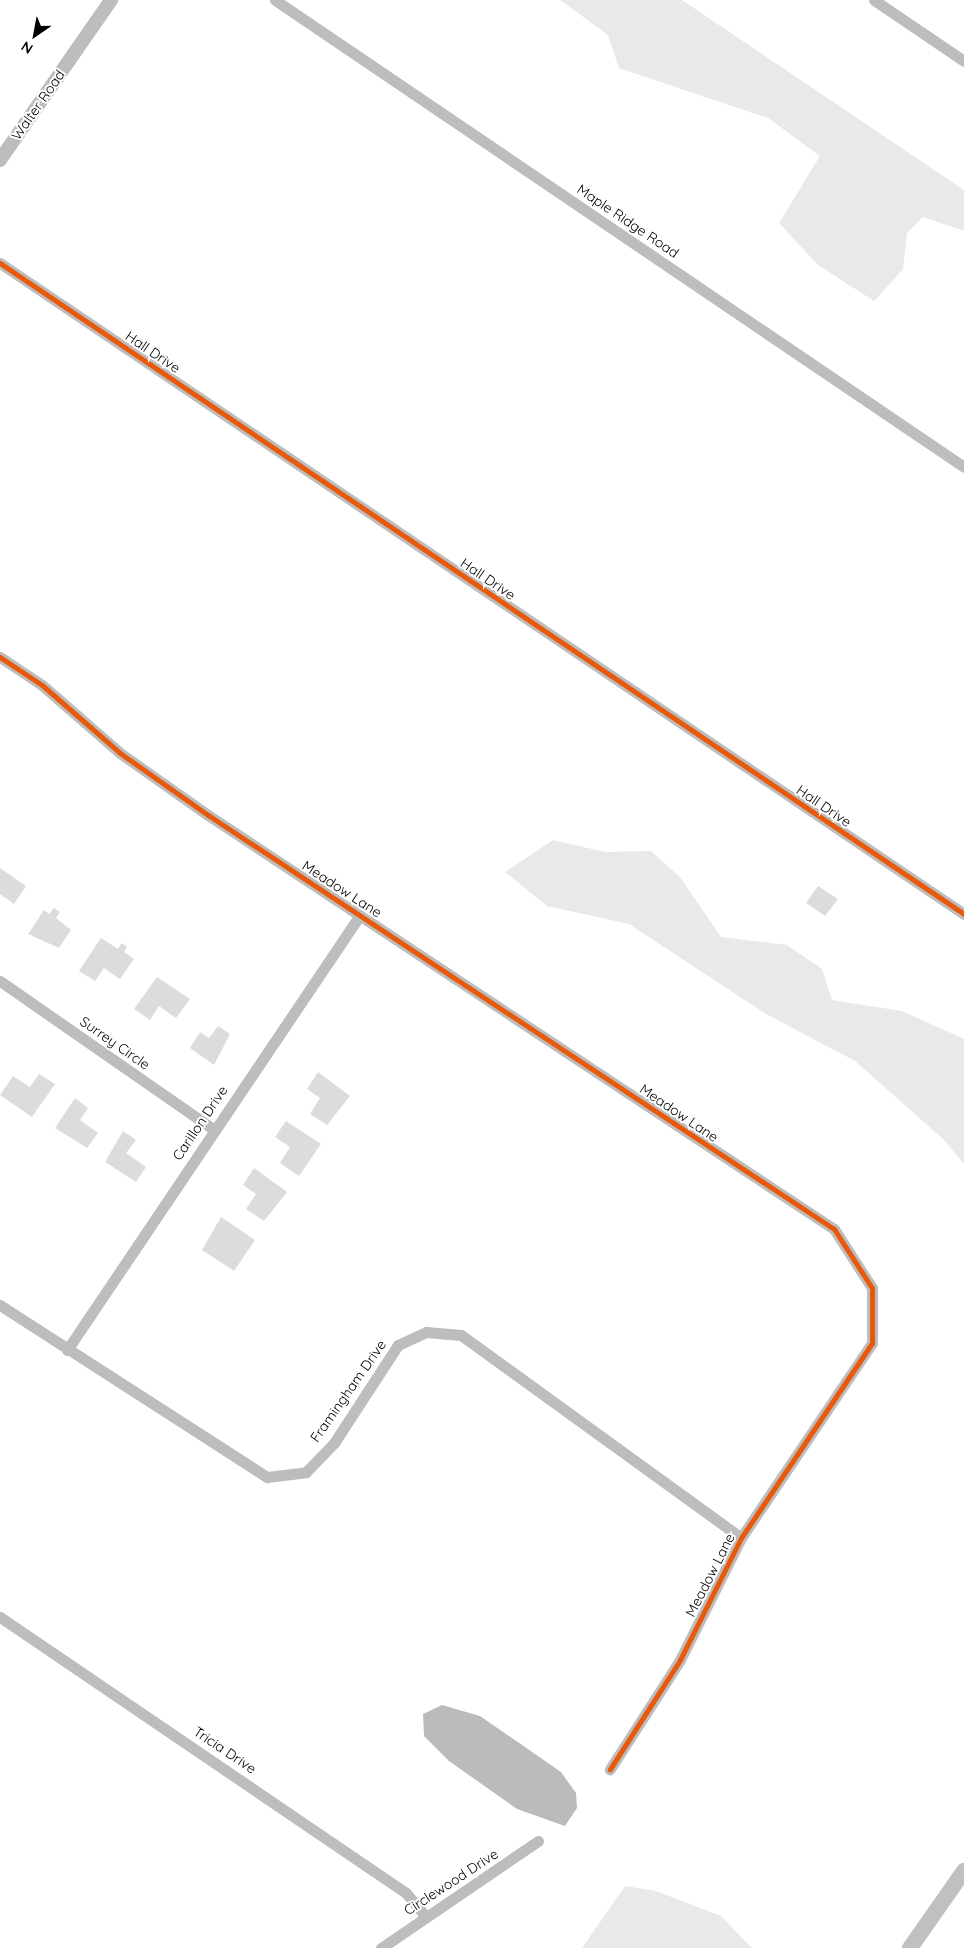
<!DOCTYPE html>
<style>
body{margin:0}
#map{position:relative;width:964px;height:1948px;overflow:hidden;background:#fff;font-family:Quicksand,sans-serif}
div>[style]{position:absolute}
.green>*{inset:0;background:#e9e9e9}
.water>*{inset:0;background:#bbb}
.building>*{inset:0;background:#dcdcdc}
.minor>*{height:11px;margin:-5.5px;padding:0 5.5px;transform-origin:5.5px;border-radius:5.5px;background:#bdbdbd}
.tertiary>*{height:14px;margin:-7px;padding:0 7px;transform-origin:7px;border-radius:7px;background:#bdbdbd}
.secondary>*{height:16px;margin:-8px;padding:0 8px;transform-origin:8px;border-radius:8px;background:#c0c0c0}
.cycleway>*{height:5px;margin:-2.5px;padding:0 2.5px;transform-origin:2.5px;border-radius:2.5px;background:#e8590c}
span{translate:-50% -50%;white-space:nowrap;text-align:center;line-height:1.15;-webkit-text-stroke:4px #fff;paint-order:stroke}
.street-label{font-size:14px;color:#000}
.north{position:absolute;left:10px;top:10px;width:50px;height:50px;-webkit-text-stroke:4px #fff;paint-order:stroke;rotate:213deg;font-size:14px;font-weight:700;line-height:20px;text-align:center;color:#000}
.north::after{content:'';display:block;margin:auto;width:18px;height:22px;background:#000;clip-path:polygon(50% 0,100% 100%,50% 72%,0 100%)}
</style>
<div id="map">
<div class="green">
<div style="clip-path:polygon(560px 0,682px 0,964px 190px,964px 231px,923px 217px,907px 233px,903px 269px,874px 301px,818px 265px,779px 223px,820px 156px,768px 118px,619px 68px,608px 35px)"></div>
<div style="clip-path:polygon(553px 840px,605px 852px,651px 851px,680px 877px,721px 937px,787px 945px,822px 969px,832px 1000px,902px 1011px,964px 1039px,964px 1164px,944px 1140px,855px 1061px,766px 1014px,629px 924px,547px 906px,505px 872px)"></div>
<div style="clip-path:polygon(625px 1886px,656px 1891px,721px 1916px,752px 1948px,582px 1948px)"></div>
</div>
<div class="water">
<div style="clip-path:polygon(442px 1705px,480px 1716px,561px 1772px,576px 1793px,577px 1808px,565px 1826px,517px 1809px,449px 1761px,424px 1736px,423px 1714px)"></div>
</div>
<div class="building">
<div style="clip-path:polygon(0 868px,26px 886px,14px 904px,0 894px)"></div>
<div style="clip-path:polygon(818px 886px,838px 899px,825px 916px,806px 903px)"></div>
<div style="clip-path:polygon(54px 908px,60px 912px,56px 918px,71px 930px,59px 948px,28px 934px,44px 910px,49px 914px)"></div>
<div style="clip-path:polygon(101px 938px,118px 949px,122px 943px,127px 947px,124px 952px,134px 959px,120px 979px,104px 968px,95px 981px,79px 971px)"></div>
<div style="clip-path:polygon(157px 977px,190px 999px,176px 1018px,159px 1006px,150px 1020px,134px 1009px)"></div>
<div style="clip-path:polygon(218px 1026px,230px 1034px,214px 1065px,190px 1048px,200px 1032px,209px 1038px)"></div>
<div style="clip-path:polygon(318px 1072px,350px 1096px,327px 1125px,310px 1114px,320px 1098px,307px 1089px)"></div>
<div style="clip-path:polygon(39px 1074px,55px 1084px,32px 1117px,0 1095px,13px 1076px,30px 1087px)"></div>
<div style="clip-path:polygon(75px 1098px,88px 1108px,80px 1120px,98px 1133px,87px 1148px,55px 1128px)"></div>
<div style="clip-path:polygon(286px 1121px,321px 1144px,299px 1176px,280px 1163px,290px 1147px,275px 1137px)"></div>
<div style="clip-path:polygon(123px 1131px,136px 1140px,126px 1153px,146px 1167px,136px 1182px,105px 1162px)"></div>
<div style="clip-path:polygon(254px 1168px,287px 1192px,264px 1221px,246px 1209px,256px 1194px,243px 1185px)"></div>
<div style="clip-path:polygon(221px 1217px,255px 1240px,234px 1271px,202px 1250px)"></div>
</div>
<div class="minor">
<div style="left:275px;top:0;width:832px;rotate:34.13deg"></div>
<div style="left:874px;top:0;width:109px;rotate:34.1deg"></div>
<div style="left:0;top:263px;width:1163px;rotate:34.03deg"></div>
<div style="left:0;top:657px;width:50px;rotate:33.7deg"></div>
<div style="left:42px;top:685px;width:103px;rotate:41.1deg"></div>
<div style="left:120px;top:753px;width:108px;rotate:35.2deg"></div>
<div style="left:208px;top:815px;width:751px;rotate:33.48deg"></div>
<div style="left:834px;top:1229px;width:70px;rotate:57.2deg"></div>
<div style="left:872px;top:1288px;width:55px;rotate:90deg"></div>
<div style="left:872px;top:1343px;width:235px;rotate:123.9deg"></div>
<div style="left:741px;top:1538px;width:136px;rotate:116.6deg"></div>
<div style="left:680px;top:1660px;width:130px;rotate:122.7deg"></div>
<div style="left:0;top:981px;width:259px;rotate:34.8deg"></div>
<div style="left:0;top:1305px;width:318px;rotate:32.8deg"></div>
<div style="left:267px;top:1477px;width:39px;rotate:-7deg"></div>
<div style="left:306px;top:1472px;width:40px;rotate:-46deg"></div>
<div style="left:334px;top:1443px;width:117px;rotate:-56.9deg"></div>
<div style="left:398px;top:1345px;width:31px;rotate:-25deg"></div>
<div style="left:426px;top:1332px;width:35px;rotate:5deg"></div>
<div style="left:461px;top:1335px;width:346px;rotate:35.9deg"></div>
<div style="left:67px;top:1350px;width:524px;rotate:-56.04deg"></div>
<div style="left:0;top:1617px;width:491px;rotate:34.2deg"></div>
<div style="left:406px;top:1893px;width:30px;rotate:50deg"></div>
<div style="left:381px;top:1948px;width:190px;rotate:-34.3deg"></div>
</div>
<div class="tertiary">
<div style="left:0;top:160px;width:195px;rotate:-55.2deg"></div>
</div>
<div class="secondary">
<div style="left:910px;top:1948px;width:94px;rotate:-55deg"></div>
</div>
<div class="cycleway">
<div style="left:0;top:263px;width:1163px;rotate:34.03deg"></div>
<div style="left:0;top:657px;width:50px;rotate:33.7deg"></div>
<div style="left:42px;top:685px;width:103px;rotate:41.1deg"></div>
<div style="left:120px;top:753px;width:108px;rotate:35.2deg"></div>
<div style="left:208px;top:815px;width:751px;rotate:33.48deg"></div>
<div style="left:834px;top:1229px;width:70px;rotate:57.2deg"></div>
<div style="left:872px;top:1288px;width:55px;rotate:90deg"></div>
<div style="left:872px;top:1343px;width:235px;rotate:123.9deg"></div>
<div style="left:741px;top:1538px;width:136px;rotate:116.6deg"></div>
<div style="left:680px;top:1660px;width:130px;rotate:122.7deg"></div>
</div>
<div class="street-label">
<span style="left:38px;top:105px;rotate:-55deg">Walter Road</span>
<span style="left:628px;top:221px;rotate:34deg">Maple Ridge Road</span>
<span style="left:153px;top:352px;rotate:34deg">Hall Drive</span>
<span style="left:488px;top:579px;rotate:34deg">Hall Drive</span>
<span style="left:824px;top:806px;rotate:34deg">Hall Drive</span>
<span style="left:342px;top:889px;rotate:33deg">Meadow Lane</span>
<span style="left:115px;top:1043px;rotate:35deg">Surrey Circle</span>
<span style="left:679px;top:1113px;rotate:34deg">Meadow Lane</span>
<span style="left:200px;top:1123px;rotate:-56deg">Carillon Drive</span>
<span style="left:348px;top:1391px;rotate:-55deg">Framingham Drive</span>
<span style="left:710px;top:1575px;rotate:-63deg">Meadow Lane</span>
<span style="left:225px;top:1750px;rotate:34deg">Tricia Drive</span>
<span style="left:451px;top:1882px;rotate:-33deg">Circlewood Drive</span>
</div>
<div class="north">N</div>
</div>
